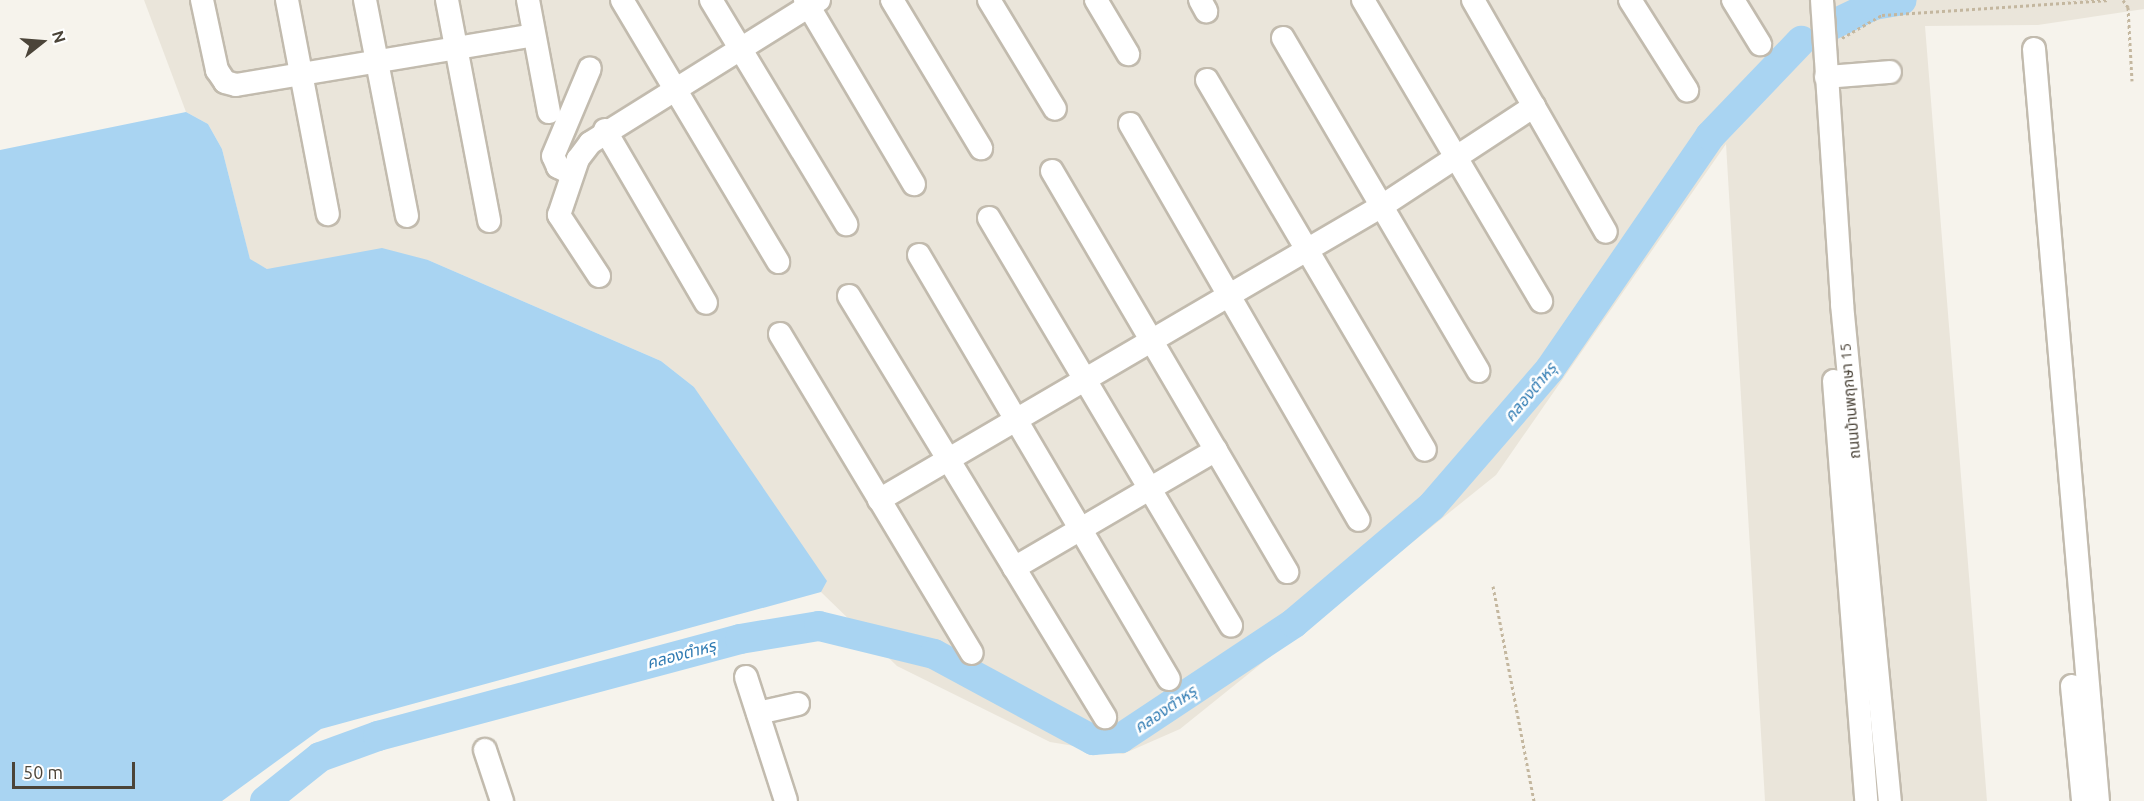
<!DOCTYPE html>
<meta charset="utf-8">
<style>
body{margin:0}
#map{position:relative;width:2144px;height:801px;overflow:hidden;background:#f6f3ec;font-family:Ubuntu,"Noto Sans Thai",sans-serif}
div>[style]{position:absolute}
.residential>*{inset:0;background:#eae5da}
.water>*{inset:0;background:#a9d4f2}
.river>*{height:30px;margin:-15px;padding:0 15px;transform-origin:15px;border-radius:15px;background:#a9d4f2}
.path>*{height:3px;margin-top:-1.5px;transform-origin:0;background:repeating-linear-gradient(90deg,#c4b79f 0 3px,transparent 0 6px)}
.roads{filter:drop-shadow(2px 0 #c2bbae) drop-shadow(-2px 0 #c2bbae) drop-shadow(0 2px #c2bbae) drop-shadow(0 -2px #c2bbae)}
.minor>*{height:22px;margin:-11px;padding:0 11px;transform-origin:11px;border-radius:11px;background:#fff}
span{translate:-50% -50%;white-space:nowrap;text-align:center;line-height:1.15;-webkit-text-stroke:5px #fff;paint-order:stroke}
.street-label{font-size:15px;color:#4b4439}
.water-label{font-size:16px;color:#2e7ab2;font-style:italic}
.north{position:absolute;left:12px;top:12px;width:60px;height:60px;-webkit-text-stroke:4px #fff;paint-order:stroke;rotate:73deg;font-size:16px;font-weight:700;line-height:24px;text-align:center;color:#4b4439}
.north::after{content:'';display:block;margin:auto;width:21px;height:27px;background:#4b4439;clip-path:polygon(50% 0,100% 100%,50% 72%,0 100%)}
.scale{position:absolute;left:12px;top:762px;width:123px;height:27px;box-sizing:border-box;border:3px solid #4b4439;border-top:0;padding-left:8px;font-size:18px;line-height:21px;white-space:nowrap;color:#4b4439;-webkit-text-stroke:4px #fff;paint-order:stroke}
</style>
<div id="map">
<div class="residential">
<div style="clip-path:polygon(144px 0,2144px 0,2144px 9px,2038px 25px,1925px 26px,1987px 801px,1765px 801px,1726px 144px,1496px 475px,1180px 729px,1123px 754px,1050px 742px,897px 666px,821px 592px,694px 387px,661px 361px,428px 260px,267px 269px,250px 260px,222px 149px,208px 124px,186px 112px)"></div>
</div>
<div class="water">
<div style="clip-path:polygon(186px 112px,208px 124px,222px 149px,250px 259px,267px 269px,382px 248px,428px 260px,661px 361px,694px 387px,827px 581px,821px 592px,321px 729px,222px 801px,0 801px,0 150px)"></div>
</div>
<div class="river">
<div style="left:1832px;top:25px;width:47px;rotate:-25.5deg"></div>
<div style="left:1874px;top:5px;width:28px;rotate:-10deg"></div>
<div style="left:265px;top:801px;width:70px;rotate:-38.7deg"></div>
<div style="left:320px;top:757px;width:62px;rotate:-19.9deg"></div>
<div style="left:378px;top:736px;width:375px;rotate:-15deg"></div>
<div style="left:740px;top:639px;width:80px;rotate:-9.3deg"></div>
<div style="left:819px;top:626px;width:118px;rotate:13.7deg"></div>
<div style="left:934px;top:654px;width:181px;rotate:28.4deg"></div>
<div style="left:1093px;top:740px;width:28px;rotate:-4deg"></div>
<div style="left:1121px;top:738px;width:208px;rotate:-33.6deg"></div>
<div style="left:1294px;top:623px;width:180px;rotate:-40.3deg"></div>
<div style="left:1431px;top:507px;width:182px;rotate:-49.2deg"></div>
<div style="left:1550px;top:369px;width:283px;rotate:-55.5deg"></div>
<div style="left:1710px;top:136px;width:132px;rotate:-46.2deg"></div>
</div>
<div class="path">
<div style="left:2123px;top:0;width:9px;rotate:54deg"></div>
<div style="left:2128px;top:7px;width:74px;rotate:86.9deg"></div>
<div style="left:1842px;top:38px;width:46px;rotate:-29.9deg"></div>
<div style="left:1882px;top:15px;width:228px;rotate:-3.8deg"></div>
<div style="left:1493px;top:586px;width:219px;rotate:79.2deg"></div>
</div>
<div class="roads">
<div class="minor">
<div style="left:202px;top:0;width:72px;rotate:77.9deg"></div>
<div style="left:217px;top:70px;width:14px;rotate:56deg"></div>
<div style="left:225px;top:82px;width:11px;rotate:15deg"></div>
<div style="left:236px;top:85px;width:302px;rotate:-9.5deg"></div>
<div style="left:287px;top:0;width:218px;rotate:79.2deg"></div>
<div style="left:365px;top:0;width:220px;rotate:79deg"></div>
<div style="left:447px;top:0;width:225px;rotate:79.2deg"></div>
<div style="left:528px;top:0;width:114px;rotate:79.4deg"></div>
<div style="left:622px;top:0;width:305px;rotate:59.2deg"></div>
<div style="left:711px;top:0;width:262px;rotate:58.9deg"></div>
<div style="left:805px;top:0;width:214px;rotate:59.4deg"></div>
<div style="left:892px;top:0;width:173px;rotate:59deg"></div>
<div style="left:989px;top:0;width:127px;rotate:58.8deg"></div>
<div style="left:1096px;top:0;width:63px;rotate:59.3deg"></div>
<div style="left:1200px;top:0;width:13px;rotate:61deg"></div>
<div style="left:1363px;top:0;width:350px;rotate:59.4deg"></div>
<div style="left:1473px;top:0;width:267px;rotate:60.2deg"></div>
<div style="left:1630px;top:0;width:107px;rotate:57.7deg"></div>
<div style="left:1733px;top:0;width:52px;rotate:58.5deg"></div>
<div style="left:1822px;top:0;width:305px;rotate:86.2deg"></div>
<div style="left:1842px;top:304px;width:499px;rotate:84.5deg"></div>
<div style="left:1283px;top:38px;width:386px;rotate:59.6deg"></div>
<div style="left:2034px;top:49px;width:755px;rotate:85.14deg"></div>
<div style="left:1826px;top:77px;width:64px;rotate:-4.5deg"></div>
<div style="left:1207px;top:80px;width:429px;rotate:59.5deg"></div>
<div style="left:1130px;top:124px;width:457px;rotate:60deg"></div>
<div style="left:605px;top:130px;width:200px;rotate:59.7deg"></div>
<div style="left:1052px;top:171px;width:465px;rotate:59.6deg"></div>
<div style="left:572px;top:174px;width:16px;rotate:-153deg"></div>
<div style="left:558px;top:167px;width:12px;rotate:-114deg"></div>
<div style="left:553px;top:156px;width:95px;rotate:-67.2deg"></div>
<div style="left:989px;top:218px;width:474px;rotate:59.3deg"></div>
<div style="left:919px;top:255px;width:492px;rotate:59.5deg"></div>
<div style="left:599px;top:276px;width:73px;rotate:-123.3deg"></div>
<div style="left:559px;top:215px;width:59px;rotate:-71.3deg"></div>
<div style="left:578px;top:159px;width:20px;rotate:-53deg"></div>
<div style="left:590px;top:143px;width:270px;rotate:-32deg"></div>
<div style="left:849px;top:296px;width:493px;rotate:58.7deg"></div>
<div style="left:780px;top:334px;width:372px;rotate:59deg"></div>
<div style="left:1834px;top:381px;width:421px;rotate:85.6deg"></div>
<div style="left:879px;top:500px;width:583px;rotate:-30.31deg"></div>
<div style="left:1382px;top:206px;width:182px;rotate:-33.3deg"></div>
<div style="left:1014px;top:568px;width:234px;rotate:-30.3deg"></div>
<div style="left:746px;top:677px;width:130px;rotate:72.1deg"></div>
<div style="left:2072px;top:686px;width:116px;rotate:84.5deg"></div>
<div style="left:758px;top:713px;width:41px;rotate:-12.7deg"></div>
<div style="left:485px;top:750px;width:54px;rotate:71.6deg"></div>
</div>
</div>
<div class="street-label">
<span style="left:1850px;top:401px;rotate:-95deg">ถนนบ้านพฤกษา 15</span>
</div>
<div class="water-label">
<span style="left:1530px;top:392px;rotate:-50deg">คลองตำหรุ</span>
<span style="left:681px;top:654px;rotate:-15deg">คลองตำหรุ</span>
<span style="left:1165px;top:709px;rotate:-34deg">คลองตำหรุ</span>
</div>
<div class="north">N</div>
<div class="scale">50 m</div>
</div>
